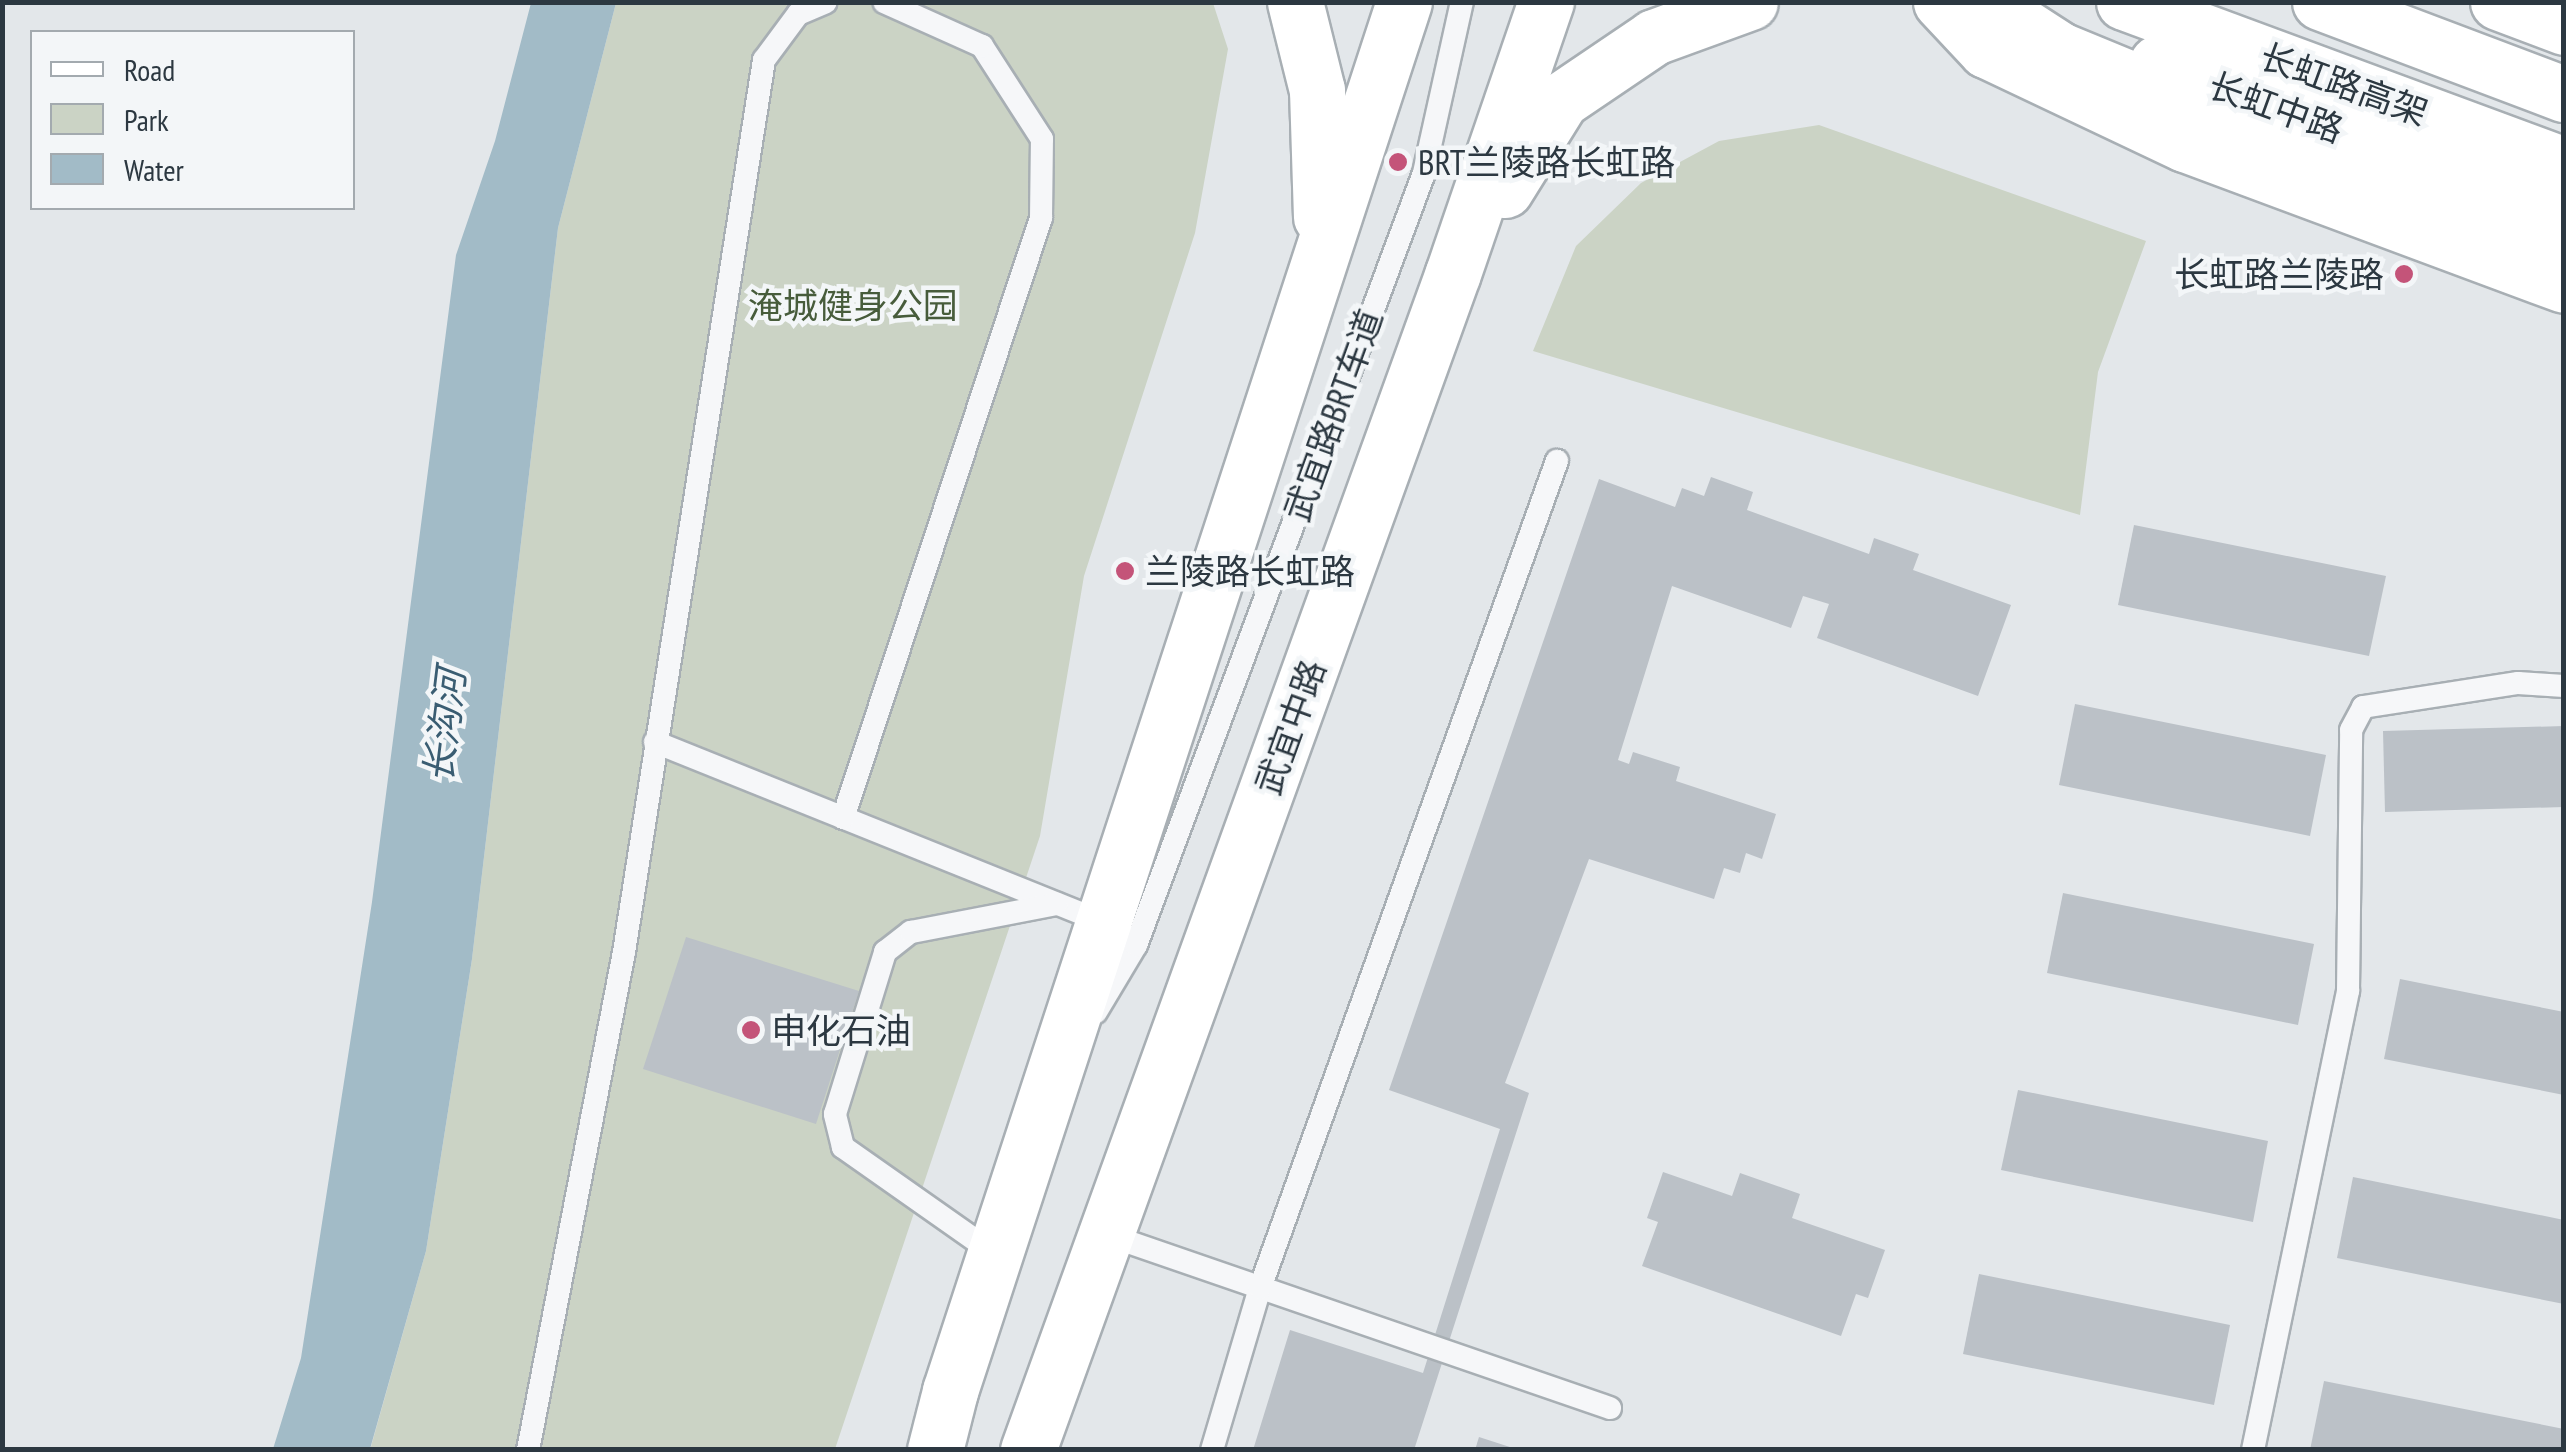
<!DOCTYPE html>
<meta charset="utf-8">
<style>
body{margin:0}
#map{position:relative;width:2566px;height:1452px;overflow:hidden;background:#e3e7ea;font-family:"PT Sans Narrow","Noto Sans SC",sans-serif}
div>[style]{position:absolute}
.green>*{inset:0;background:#cbd3c5}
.water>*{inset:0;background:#a2bbc7}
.building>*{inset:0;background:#bbc1c7}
.roads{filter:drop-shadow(2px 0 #a8afb4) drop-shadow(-2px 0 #a8afb4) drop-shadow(0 2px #a8afb4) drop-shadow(0 -2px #a8afb4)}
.service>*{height:22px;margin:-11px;padding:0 11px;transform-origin:11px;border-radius:11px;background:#f6f7f9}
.primary>*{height:55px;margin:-27.5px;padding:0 27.5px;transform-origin:27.5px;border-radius:27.5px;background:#fff}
.trunk>*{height:55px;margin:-27.5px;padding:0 27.5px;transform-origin:27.5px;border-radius:27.5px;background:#fff}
.dots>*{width:28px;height:28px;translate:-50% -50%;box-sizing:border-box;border:5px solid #f3f6f8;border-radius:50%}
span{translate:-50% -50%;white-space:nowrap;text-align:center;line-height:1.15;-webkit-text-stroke:9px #f3f6f8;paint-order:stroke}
.street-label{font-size:35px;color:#2c3841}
.poi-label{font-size:35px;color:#2c3841}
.left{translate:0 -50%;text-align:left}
.right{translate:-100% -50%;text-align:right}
.park-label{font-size:35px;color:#475c3b}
.water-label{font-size:38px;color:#3a5d72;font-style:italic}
.frame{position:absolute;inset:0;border:5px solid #2c3841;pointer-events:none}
.legend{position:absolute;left:30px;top:30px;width:325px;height:180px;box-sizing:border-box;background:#f3f6f8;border:2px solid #a3aaaf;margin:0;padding:12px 18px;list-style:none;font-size:30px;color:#2c3841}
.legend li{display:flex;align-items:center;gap:20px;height:50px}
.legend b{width:50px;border:2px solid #a3aaaf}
</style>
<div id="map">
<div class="green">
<div style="clip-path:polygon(616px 3px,1213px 3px,1228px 49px,1195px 233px,1084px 576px,1040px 836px,835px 1449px,370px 1450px,426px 1251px,472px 959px,558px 228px)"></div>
<div style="clip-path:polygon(1819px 125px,2146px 241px,2098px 372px,2080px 515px,1533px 351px,1576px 246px,1641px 183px,1719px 141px)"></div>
</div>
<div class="water">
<div style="clip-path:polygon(531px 3px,616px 3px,558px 228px,472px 959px,426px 1251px,370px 1449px,273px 1449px,301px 1358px,372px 902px,456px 255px,495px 141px)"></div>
</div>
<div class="building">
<div style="clip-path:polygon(1711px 477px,1753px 492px,1747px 510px,1869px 554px,1874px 538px,1919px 554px,1913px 570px,2011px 605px,1978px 696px,1817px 638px,1829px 604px,1803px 596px,1791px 628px,1672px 586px,1618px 760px,1629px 764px,1633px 752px,1680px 767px,1676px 781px,1776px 814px,1762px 859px,1746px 853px,1740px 873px,1724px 868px,1714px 899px,1589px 859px,1505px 1083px,1529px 1093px,1414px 1450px,1253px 1450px,1290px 1330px,1423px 1373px,1500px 1129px,1389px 1090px,1599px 479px,1675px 507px,1682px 488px,1704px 496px)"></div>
<div style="clip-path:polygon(2134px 525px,2386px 576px,2369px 656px,2118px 605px)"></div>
<div style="clip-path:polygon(2075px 704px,2326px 755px,2310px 836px,2059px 785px)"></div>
<div style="clip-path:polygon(2564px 726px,2564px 807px,2385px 812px,2383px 731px)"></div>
<div style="clip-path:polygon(2063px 893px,2314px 944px,2298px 1025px,2047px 973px)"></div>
<div style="clip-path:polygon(686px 937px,859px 991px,816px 1124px,643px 1069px)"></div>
<div style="clip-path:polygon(2400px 979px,2564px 1012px,2564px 1095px,2384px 1059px)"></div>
<div style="clip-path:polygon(2018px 1090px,2268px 1141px,2253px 1222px,2001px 1170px)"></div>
<div style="clip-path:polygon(1663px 1172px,1732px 1196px,1740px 1173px,1800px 1194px,1792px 1218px,1885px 1250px,1868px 1298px,1856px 1294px,1841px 1336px,1642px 1266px,1658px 1222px,1647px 1218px)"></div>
<div style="clip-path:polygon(2353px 1177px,2564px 1220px,2564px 1304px,2337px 1258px)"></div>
<div style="clip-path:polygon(1979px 1274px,2230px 1325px,2214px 1405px,1963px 1354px)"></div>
<div style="clip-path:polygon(2324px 1381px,2564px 1429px,2564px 1450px,2310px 1450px)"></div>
<div style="clip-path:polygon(1479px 1437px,1516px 1449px,1516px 1450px,1475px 1450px)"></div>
</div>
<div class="roads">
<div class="service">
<div style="left:655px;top:742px;width:482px;rotate:21.9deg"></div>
<div style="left:843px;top:818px;width:632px;rotate:-71.74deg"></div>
<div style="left:1041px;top:218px;width:79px;rotate:-89.3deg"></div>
<div style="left:1042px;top:139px;width:111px;rotate:-122.8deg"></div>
<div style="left:982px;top:46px;width:107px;rotate:-155.8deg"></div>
<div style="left:1096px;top:1012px;width:78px;rotate:-59.2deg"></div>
<div style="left:1136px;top:945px;width:824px;rotate:-69.54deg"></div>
<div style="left:1424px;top:173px;width:175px;rotate:-77.5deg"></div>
<div style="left:1108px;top:1235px;width:531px;rotate:19.02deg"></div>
<div style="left:995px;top:1254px;width:186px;rotate:-144.9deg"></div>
<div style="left:843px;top:1147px;width:34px;rotate:-104deg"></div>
<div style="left:835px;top:1114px;width:170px;rotate:-72.8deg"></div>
<div style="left:885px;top:952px;width:33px;rotate:-38deg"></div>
<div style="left:911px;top:932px;width:148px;rotate:-10.9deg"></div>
<div style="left:528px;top:1450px;width:507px;rotate:-79.09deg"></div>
<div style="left:624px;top:952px;width:903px;rotate:-81.08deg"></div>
<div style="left:764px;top:60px;width:57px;rotate:-53.5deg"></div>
<div style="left:798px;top:14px;width:30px;rotate:-23deg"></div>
<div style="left:1212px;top:1450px;width:169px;rotate:-73.5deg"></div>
<div style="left:1260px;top:1288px;width:879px;rotate:-70.25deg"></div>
<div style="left:2253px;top:1450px;width:469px;rotate:-78.3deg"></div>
<div style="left:2348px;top:991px;width:261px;rotate:-89.3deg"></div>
<div style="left:2351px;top:730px;width:26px;rotate:-62deg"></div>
<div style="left:2363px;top:707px;width:157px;rotate:-8.8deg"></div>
<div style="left:2518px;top:683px;width:46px;rotate:3.7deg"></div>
</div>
<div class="primary">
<div style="left:1295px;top:2px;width:91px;rotate:76deg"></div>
<div style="left:1317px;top:90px;width:127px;rotate:88.2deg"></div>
<div style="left:1941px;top:2px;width:66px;rotate:46.8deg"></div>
<div style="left:1986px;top:50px;width:220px;rotate:25.3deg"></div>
<div style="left:2185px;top:144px;width:404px;rotate:20.4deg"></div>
<div style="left:2157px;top:63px;width:433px;rotate:20deg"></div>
<div style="left:1505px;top:190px;width:106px;rotate:-58.1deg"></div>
<div style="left:1561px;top:100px;width:112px;rotate:-34.1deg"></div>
<div style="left:1654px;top:37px;width:102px;rotate:-20deg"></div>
<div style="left:935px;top:1450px;width:61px;rotate:-75.7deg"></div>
<div style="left:950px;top:1391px;width:1461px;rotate:-71.9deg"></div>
<div style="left:1028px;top:1450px;width:1251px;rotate:-70.15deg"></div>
<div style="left:1453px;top:273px;width:287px;rotate:-71.1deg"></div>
</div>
<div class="trunk">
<div style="left:1986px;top:2px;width:88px;rotate:33deg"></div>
<div style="left:2060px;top:50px;width:545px;rotate:22.33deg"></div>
<div style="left:2124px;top:2px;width:469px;rotate:20.3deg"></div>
<div style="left:2320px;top:2px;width:261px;rotate:20.7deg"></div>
<div style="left:2498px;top:2px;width:71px;rotate:20.7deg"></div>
</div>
</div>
<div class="dots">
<div style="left:1398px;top:162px;background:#c45479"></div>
<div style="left:2404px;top:274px;background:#c45479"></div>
<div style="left:1125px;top:571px;background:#c45479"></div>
<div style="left:751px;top:1030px;background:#c45479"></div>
</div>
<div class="street-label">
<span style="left:2344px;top:84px;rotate:20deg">长虹路高架</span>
<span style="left:2276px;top:107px;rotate:20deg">长虹中路</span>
<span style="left:1333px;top:415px;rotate:-70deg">武宜路BRT车道</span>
<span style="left:1290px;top:727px;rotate:-70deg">武宜中路</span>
</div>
<div class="poi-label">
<span class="left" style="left:1418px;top:162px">BRT兰陵路长虹路</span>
<span class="right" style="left:2384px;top:274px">长虹路兰陵路</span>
<span class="left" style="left:1145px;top:571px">兰陵路长虹路</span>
<span class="left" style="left:771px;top:1030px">申化石油</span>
</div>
<div class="park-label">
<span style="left:853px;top:305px">淹城健身公园</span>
</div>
<div class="water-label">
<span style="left:444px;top:726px;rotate:-83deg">长沟河</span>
</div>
<div class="frame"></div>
<ul class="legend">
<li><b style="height:12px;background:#fff"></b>Road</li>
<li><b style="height:28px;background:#cbd3c5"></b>Park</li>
<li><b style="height:28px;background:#a2bbc7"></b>Water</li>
</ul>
</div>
